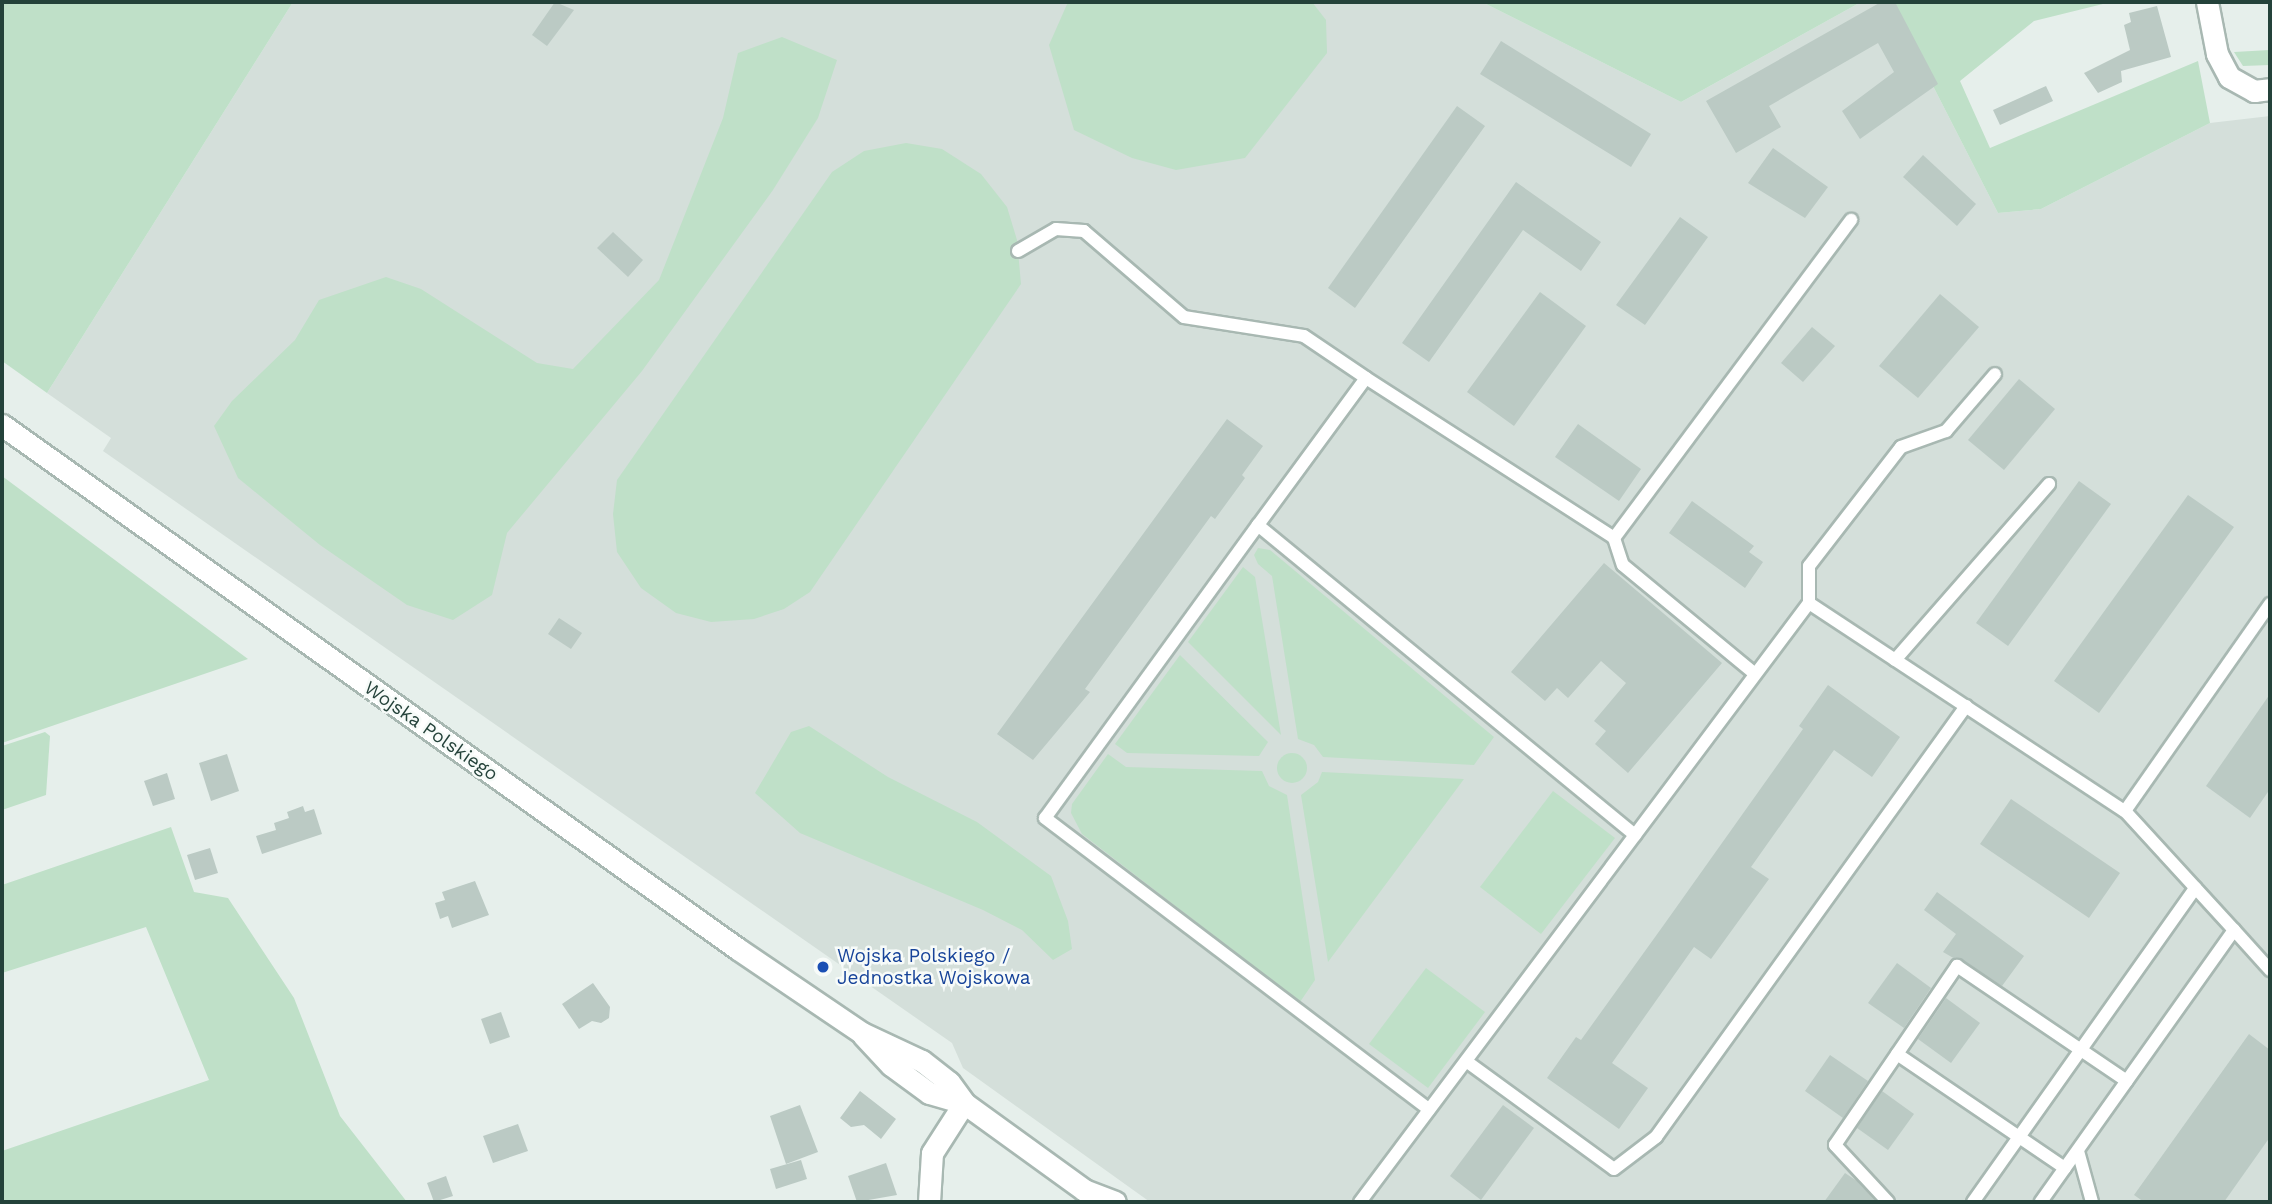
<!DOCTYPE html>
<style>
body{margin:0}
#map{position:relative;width:2272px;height:1204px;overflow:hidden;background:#e6efeb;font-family:"Work Sans",sans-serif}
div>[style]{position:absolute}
.built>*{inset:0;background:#d4dfda}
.green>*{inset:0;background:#bfe0c8}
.round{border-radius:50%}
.building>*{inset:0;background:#bbcac4}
.roads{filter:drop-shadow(2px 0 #a8b8b2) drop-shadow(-2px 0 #a8b8b2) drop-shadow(0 2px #a8b8b2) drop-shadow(0 -2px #a8b8b2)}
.lane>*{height:12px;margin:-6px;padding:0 6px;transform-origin:6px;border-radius:6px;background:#fff}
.street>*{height:21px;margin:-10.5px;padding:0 10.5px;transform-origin:10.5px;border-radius:10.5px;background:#fff}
.secondary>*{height:21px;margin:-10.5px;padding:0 10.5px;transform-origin:10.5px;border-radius:10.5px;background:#fff}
.dots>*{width:19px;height:19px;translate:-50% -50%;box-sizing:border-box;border:4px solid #f7fbf9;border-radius:50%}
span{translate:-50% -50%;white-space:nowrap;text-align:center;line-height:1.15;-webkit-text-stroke:5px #f7fbf9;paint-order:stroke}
.street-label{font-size:19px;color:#24423a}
.transit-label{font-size:19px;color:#164399}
.left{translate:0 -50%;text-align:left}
.frame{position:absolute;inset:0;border:4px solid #24423a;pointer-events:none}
</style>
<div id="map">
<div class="built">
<div style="clip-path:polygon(293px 2px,1482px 2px,1681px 102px,1861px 2px,1890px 2px,1998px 213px,2041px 209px,2210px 123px,2270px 116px,2270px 1202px,1150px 1202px,963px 1068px,952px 1043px,103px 451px,111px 438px,47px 393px)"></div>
</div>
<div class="green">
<div style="clip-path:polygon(2px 2px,293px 2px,47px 393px,2px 361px)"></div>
<div style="clip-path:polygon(1068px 2px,1312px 2px,1326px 20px,1327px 53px,1245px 158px,1176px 170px,1132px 158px,1074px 130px,1049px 45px)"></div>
<div style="clip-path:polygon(1482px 2px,1861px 2px,1681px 102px)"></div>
<div style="clip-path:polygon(1890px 2px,2111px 2px,2034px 21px,1960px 81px,1990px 148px,2198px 61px,2210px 123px,2041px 209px,1998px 213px)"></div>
<div style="clip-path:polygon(782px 37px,837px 60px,818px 118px,773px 190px,642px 371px,507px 533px,492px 595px,453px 620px,407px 605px,320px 545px,238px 478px,214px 426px,232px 401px,295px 340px,319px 300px,386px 277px,421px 289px,537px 363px,573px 369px,659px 280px,723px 118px,738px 53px)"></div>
<div style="clip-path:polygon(2270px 50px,2270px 65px,2243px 66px,2234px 52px)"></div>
<div style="clip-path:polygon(906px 143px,942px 149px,981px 174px,1007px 207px,1017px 240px,1021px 284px,810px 592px,784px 609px,754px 619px,711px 622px,676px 613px,641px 588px,617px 552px,613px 514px,617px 480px,832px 172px,864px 151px)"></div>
<div style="clip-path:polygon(2px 476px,248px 659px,2px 743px)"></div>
<div style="clip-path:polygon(1258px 548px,1270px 550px,1494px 737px,1474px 765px,1323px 757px,1314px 745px,1298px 739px,1272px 576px,1258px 564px,1254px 555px)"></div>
<div style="clip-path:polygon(1243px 567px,1255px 577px,1281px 735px,1188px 642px)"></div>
<div style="clip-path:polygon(1180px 655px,1268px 742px,1259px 756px,1127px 753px,1115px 744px)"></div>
<div style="clip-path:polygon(809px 726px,888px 777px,977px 822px,1051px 876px,1068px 921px,1072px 949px,1053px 960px,1022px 930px,983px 910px,800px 833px,755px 793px,791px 732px)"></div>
<div style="clip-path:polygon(45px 732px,50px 736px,46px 795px,2px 810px,2px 746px)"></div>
<div class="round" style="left:1277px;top:753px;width:30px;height:30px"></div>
<div style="clip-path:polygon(1108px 754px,1126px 767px,1262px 771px,1269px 786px,1287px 795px,1315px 980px,1300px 1002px,1082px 834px,1071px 813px,1072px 804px)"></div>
<div style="clip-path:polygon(1322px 772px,1464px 779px,1328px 962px,1301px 795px,1318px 782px)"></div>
<div style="clip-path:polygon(1553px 791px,1615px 838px,1541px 934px,1480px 887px)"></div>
<div style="clip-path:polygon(171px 827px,194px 892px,228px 898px,294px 998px,340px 1116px,407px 1202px,2px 1202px,2px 1151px,209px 1080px,146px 927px,2px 973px,2px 885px)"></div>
<div style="clip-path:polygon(1426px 968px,1485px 1012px,1428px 1088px,1369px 1044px)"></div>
</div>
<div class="building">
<div style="clip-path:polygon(555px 2px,574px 10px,547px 46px,532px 35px)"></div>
<div style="clip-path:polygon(1881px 2px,1895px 2px,1938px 84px,1860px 139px,1842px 111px,1894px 72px,1878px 43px,1769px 106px,1781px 127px,1736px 153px,1706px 101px)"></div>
<div style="clip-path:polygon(2157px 6px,2171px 57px,2121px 71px,2122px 82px,2098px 93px,2084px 73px,2130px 50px,2124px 25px,2131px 22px,2129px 13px)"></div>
<div style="clip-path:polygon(1501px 41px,1651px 134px,1631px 167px,1480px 74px)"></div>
<div style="clip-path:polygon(2046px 86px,2053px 101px,2000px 125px,1993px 110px)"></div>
<div style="clip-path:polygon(1457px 106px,1485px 126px,1355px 308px,1328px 288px)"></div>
<div style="clip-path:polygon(1773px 148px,1828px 187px,1805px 218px,1748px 183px)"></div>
<div style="clip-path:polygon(1923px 155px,1976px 204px,1957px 226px,1903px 177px)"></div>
<div style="clip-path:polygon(1516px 182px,1601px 242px,1581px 271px,1523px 230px,1429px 362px,1402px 343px)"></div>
<div style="clip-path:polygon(1680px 217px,1708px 237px,1645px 325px,1616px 305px)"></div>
<div style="clip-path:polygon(613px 232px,643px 260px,628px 277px,597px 248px)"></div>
<div style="clip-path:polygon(1540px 292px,1586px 326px,1514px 426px,1467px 392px)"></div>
<div style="clip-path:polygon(1940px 294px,1979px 327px,1918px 398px,1879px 366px)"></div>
<div style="clip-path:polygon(1812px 327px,1835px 346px,1803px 382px,1781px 363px)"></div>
<div style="clip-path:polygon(2019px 379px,2055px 409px,2004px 470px,1968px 440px)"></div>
<div style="clip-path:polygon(1227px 419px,1263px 446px,1242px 475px,1245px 478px,1215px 519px,1211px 516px,1085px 689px,1090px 692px,1033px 760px,997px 734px)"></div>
<div style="clip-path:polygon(1578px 424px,1641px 469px,1619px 501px,1555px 457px)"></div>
<div style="clip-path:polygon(2079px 481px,2111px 504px,2008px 646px,1976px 623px)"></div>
<div style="clip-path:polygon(2188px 495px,2234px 527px,2099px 713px,2054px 681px)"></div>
<div style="clip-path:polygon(1692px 501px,1754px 546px,1749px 552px,1763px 562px,1745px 588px,1669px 533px)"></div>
<div style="clip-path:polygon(1604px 563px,1722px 663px,1628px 773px,1595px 744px,1606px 731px,1594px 721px,1626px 683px,1601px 661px,1568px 698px,1557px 688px,1545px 701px,1511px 672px)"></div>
<div style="clip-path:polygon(559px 618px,582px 633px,571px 649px,548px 634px)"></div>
<div style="clip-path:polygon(1828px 685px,1900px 737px,1872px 777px,1834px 750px,1751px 867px,1769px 879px,1711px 959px,1694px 947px,1612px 1063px,1648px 1088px,1619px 1129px,1547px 1078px,1576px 1037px,1581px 1040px,1663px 926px,1803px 729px,1799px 726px)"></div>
<div style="clip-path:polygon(2270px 694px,2270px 789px,2250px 818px,2206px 786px)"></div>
<div style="clip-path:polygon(227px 754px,239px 791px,211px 801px,199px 763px)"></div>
<div style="clip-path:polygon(167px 773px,175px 799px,153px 806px,144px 781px)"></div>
<div style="clip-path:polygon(2011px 799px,2120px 873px,2089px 918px,1980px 844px)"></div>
<div style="clip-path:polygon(303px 806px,305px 812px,314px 809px,322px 834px,262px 854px,256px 836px,276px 830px,274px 823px,289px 818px,287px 812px)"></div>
<div style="clip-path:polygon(210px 848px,218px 873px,195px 880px,187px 855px)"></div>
<div style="clip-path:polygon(475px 881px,489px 915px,452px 928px,448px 916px,440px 919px,435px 903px,445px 900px,442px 892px)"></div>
<div style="clip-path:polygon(1937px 892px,2024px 956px,2002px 986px,1943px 952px,1956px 934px,1924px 910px)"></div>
<div style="clip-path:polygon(1897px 963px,1931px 988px,1904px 1028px,1868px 1003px)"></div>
<div style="clip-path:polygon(593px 983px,610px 1007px,609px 1018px,601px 1023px,592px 1021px,579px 1029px,562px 1004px)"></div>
<div style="clip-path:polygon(1946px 998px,1980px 1023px,1951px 1063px,1918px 1039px)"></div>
<div style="clip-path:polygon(501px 1012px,510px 1037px,490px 1044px,481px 1019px)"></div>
<div style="clip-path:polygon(2249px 1034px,2270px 1050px,2270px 1137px,2224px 1202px,2144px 1202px,2134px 1195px)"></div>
<div style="clip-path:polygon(1830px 1055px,1868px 1081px,1843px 1118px,1805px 1091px)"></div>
<div style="clip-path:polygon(860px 1091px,896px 1119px,881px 1139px,864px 1125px,851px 1127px,840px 1118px)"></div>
<div style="clip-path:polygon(1882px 1091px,1914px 1114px,1888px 1150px,1857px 1128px)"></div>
<div style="clip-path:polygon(800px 1105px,818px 1152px,786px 1164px,770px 1116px)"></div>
<div style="clip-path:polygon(1503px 1105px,1534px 1128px,1481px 1200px,1450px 1176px)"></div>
<div style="clip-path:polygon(518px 1124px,528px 1151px,493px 1163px,483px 1136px)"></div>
<div style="clip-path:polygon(801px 1160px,807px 1179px,776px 1189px,770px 1169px)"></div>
<div style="clip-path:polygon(886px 1163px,897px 1195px,857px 1202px,848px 1176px)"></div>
<div style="clip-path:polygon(1845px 1173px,1857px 1181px,1876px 1202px,1824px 1202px)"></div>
<div style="clip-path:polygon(446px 1176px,453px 1196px,434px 1202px,427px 1183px)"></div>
</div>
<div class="roads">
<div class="lane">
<div style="left:1018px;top:251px;width:44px;rotate:-30.1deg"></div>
<div style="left:1056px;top:229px;width:28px;rotate:4deg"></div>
<div style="left:1084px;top:231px;width:132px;rotate:40.7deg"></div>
<div style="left:1184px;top:317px;width:121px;rotate:9deg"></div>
<div style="left:1304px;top:336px;width:75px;rotate:34.1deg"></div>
<div style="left:1258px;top:525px;width:362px;rotate:126deg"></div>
<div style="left:1045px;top:818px;width:482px;rotate:37.2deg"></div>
<div style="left:1614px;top:538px;width:397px;rotate:-53.3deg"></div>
<div style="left:1809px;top:603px;width:37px;rotate:-90deg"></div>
<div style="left:1809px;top:566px;width:150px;rotate:-52.3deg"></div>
<div style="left:1901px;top:447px;width:48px;rotate:-19.6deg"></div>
<div style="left:1946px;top:431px;width:75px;rotate:-49.3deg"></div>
<div style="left:1895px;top:660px;width:234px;rotate:-48.8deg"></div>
<div style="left:2125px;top:811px;width:253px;rotate:-55deg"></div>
<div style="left:1635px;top:835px;width:488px;rotate:-140.6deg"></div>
<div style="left:1258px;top:525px;width:182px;rotate:-53.7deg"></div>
<div style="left:1366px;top:378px;width:295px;rotate:32.8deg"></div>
<div style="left:1614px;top:538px;width:28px;rotate:72deg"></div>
<div style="left:1623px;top:565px;width:171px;rotate:39.5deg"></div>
<div style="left:2234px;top:930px;width:54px;rotate:48deg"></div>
<div style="left:1897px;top:1054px;width:203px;rotate:34.2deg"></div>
<div style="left:1466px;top:1061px;width:183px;rotate:36.1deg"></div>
<div style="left:1614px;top:1169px;width:53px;rotate:-37.3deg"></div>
<div style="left:1656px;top:1137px;width:531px;rotate:-54.27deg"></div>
<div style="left:2078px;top:1151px;width:53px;rotate:74.6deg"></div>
<div style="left:1360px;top:1202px;width:749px;rotate:-53.15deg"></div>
<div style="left:1809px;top:603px;width:378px;rotate:33.4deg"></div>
<div style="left:2125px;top:811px;width:161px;rotate:47.5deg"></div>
<div style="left:2234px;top:930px;width:334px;rotate:125.4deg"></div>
<div style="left:1888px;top:1202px;width:78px;rotate:-132.9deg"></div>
<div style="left:1835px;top:1145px;width:217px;rotate:-55.7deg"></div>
<div style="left:1957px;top:966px;width:205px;rotate:34.1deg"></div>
<div style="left:1973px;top:1202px;width:385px;rotate:-54.7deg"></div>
</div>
<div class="street">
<div style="left:2207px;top:2px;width:53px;rotate:79.1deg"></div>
<div style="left:2217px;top:54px;width:26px;rotate:62deg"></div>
<div style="left:2229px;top:77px;width:29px;rotate:29deg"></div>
<div style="left:2254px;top:91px;width:16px;rotate:-7deg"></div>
<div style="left:929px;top:1202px;width:49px;rotate:-86.5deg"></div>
<div style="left:932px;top:1153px;width:59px;rotate:-57.4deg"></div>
</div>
<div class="secondary">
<div style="left:2px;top:425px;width:903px;rotate:35.45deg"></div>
<div style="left:738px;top:949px;width:150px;rotate:34.1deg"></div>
<div style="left:862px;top:1033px;width:66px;rotate:25deg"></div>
<div style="left:922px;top:1061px;width:34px;rotate:38deg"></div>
<div style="left:949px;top:1082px;width:26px;rotate:54deg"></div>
<div style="left:863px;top:1035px;width:41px;rotate:47deg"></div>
<div style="left:891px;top:1065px;width:47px;rotate:36.4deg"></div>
<div style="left:929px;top:1093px;width:36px;rotate:16deg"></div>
<div style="left:964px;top:1103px;width:148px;rotate:35.9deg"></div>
<div style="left:1084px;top:1190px;width:33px;rotate:21deg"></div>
</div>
</div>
<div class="dots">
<div style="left:823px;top:967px;background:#1a4fb4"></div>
</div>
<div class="street-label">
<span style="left:431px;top:731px;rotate:35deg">Wojska Polskiego</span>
</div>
<div class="transit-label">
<span class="left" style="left:837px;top:967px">Wojska Polskiego /<br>Jednostka Wojskowa</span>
</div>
<div class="frame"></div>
</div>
